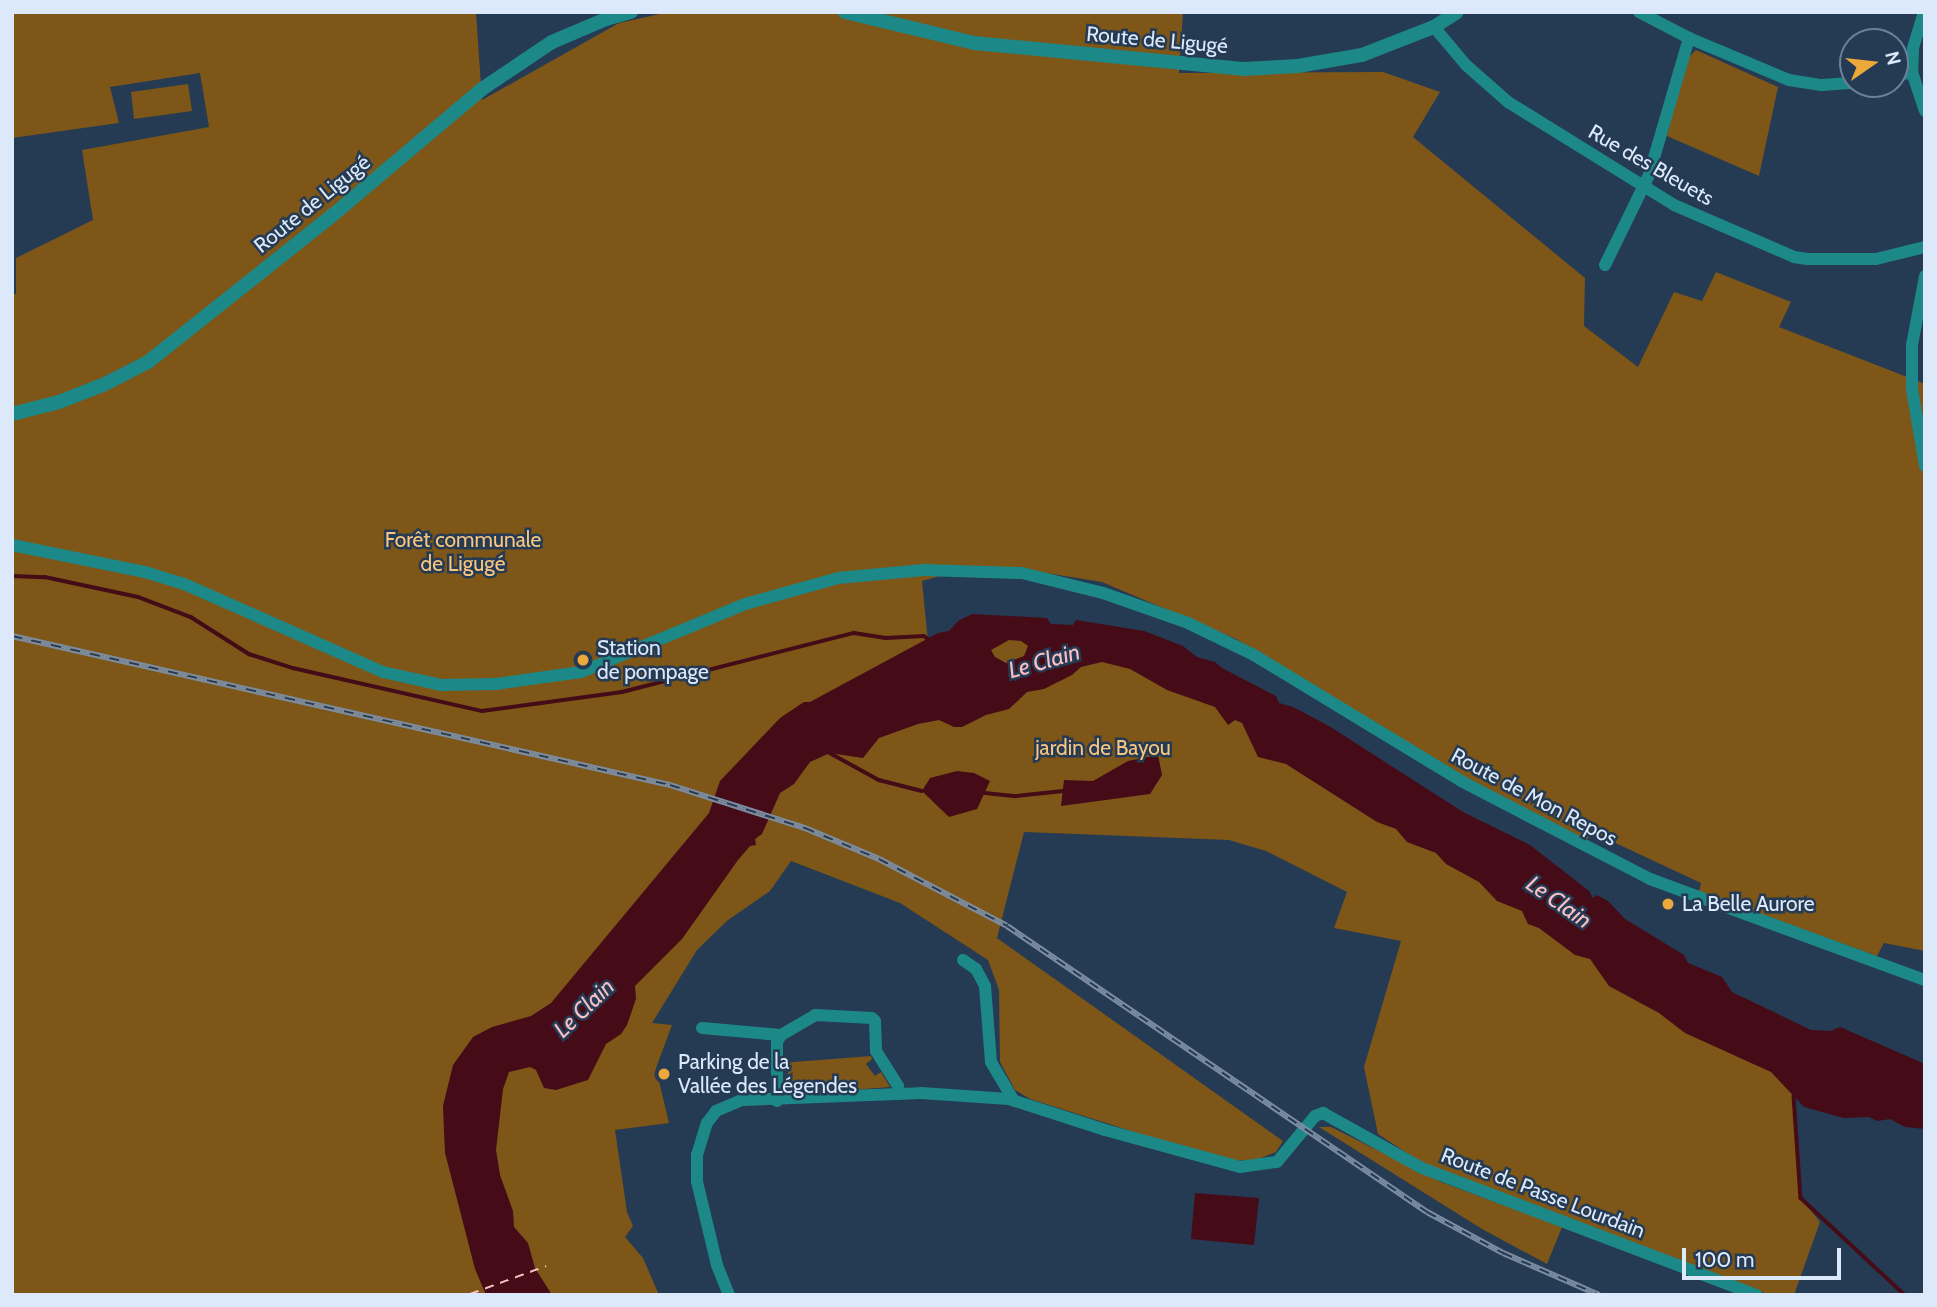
<!DOCTYPE html>
<meta charset="utf-8">
<style>
body{margin:0}
#map{position:relative;width:1937px;height:1307px;overflow:hidden;background:#253a53;font-family:Cabin,sans-serif}
div>[style]{position:absolute}
.green>*{inset:0;background:#7d5618}
.water>*{inset:0;background:#450b17}
.stream>*{height:3.5px;margin:-1.75px;padding:0 1.75px;transform-origin:1.75px;border-radius:1.75px;background:#450b17}
.ferry>*{height:2px;margin-top:-1px;transform-origin:0;background:repeating-linear-gradient(90deg,#fcc0c4 0 9px,transparent 0 16px)}
.minor>*{height:12px;margin:-6px;padding:0 6px;transform-origin:6px;border-radius:6px;background:#1c8988}
.tertiary>*{height:14px;margin:-7px;padding:0 7px;transform-origin:7px;border-radius:7px;background:#1c8988}
.rail>*{height:6px;margin-top:-3px;transform-origin:0;background:repeating-linear-gradient(90deg,#253a53 0 10px,#7c8da2 0 20px);box-sizing:border-box;border-block:2px solid #7c8da2}
.dots>*{width:19px;height:19px;translate:-50% -50%;box-sizing:border-box;border:4px solid #253a53;border-radius:50%}
span{translate:-50% -50%;white-space:nowrap;text-align:center;line-height:1.15;-webkit-text-stroke:5px #253a53;paint-order:stroke}
.street-label{font-size:21px;color:#dce9fa}
.park-label{font-size:21px;color:#f9c681}
.poi-label{font-size:21px;color:#dce9fa}
.left{translate:0 -50%;text-align:left}
.water-label{font-size:23px;color:#fcc0c4;font-style:italic}
.frame{position:absolute;inset:0;border:14px solid #dce9fa;pointer-events:none}
.north{position:absolute;left:1839px;top:28px;width:70px;height:70px;box-sizing:border-box;background:#253a53;border:2px solid #6e8096;border-radius:50%;rotate:76deg;font-size:19px;font-weight:700;line-height:28px;text-align:center;color:#dce9fa}
.north::after{content:'';display:block;margin:auto;width:24px;height:32px;background:#eda83c;clip-path:polygon(50% 0,100% 100%,50% 72%,0 100%)}
.scale{position:absolute;left:1682px;top:1248px;width:159px;height:32px;box-sizing:border-box;border:4px solid #dce9fa;border-top:0;padding-left:9px;font-size:21px;line-height:24px;white-space:nowrap;color:#dce9fa;-webkit-text-stroke:5px #253a53;paint-order:stroke}
</style>
<div id="map">
<div class="green">
<div style="clip-path:polygon(12px 12px,476px 12px,482px 100px,619px 23px,669px 12px,1183px 12px,1179px 73px,1383px 72px,1440px 92px,1413px 137px,1585px 278px,1584px 326px,1638px 367px,1674px 292px,1702px 301px,1716px 272px,1791px 302px,1779px 327px,1925px 384px,1925px 951px,1884px 943px,1877px 956px,1699px 892px,1701px 883px,1594px 833px,1585px 841px,1454px 771px,1236px 639px,1102px 582px,1015px 568px,965px 569px,922px 581px,929px 652px,1018px 633px,1168px 671px,1789px 1060px,1801px 1198px,1820px 1222px,1794px 1295px,1770px 1295px,1422px 1163px,1378px 1134px,1364px 1067px,1401px 941px,1334px 928px,1347px 892px,1266px 851px,1229px 840px,1024px 832px,997px 938px,1283px 1141px,1276px 1152px,1256px 1160px,1226px 1161px,1030px 1099px,1015px 1090px,1000px 1062px,999px 990px,988px 960px,900px 903px,791px 861px,770px 891px,728px 920px,697px 950px,652px 1023px,672px 1025px,656px 1068px,669px 1123px,615px 1130px,627px 1212px,633px 1226px,625px 1237px,643px 1258px,659px 1295px,12px 1295px,12px 294px,16px 294px,16px 258px,93px 220px,82px 150px,209px 127px,200px 73px,110px 87px,119px 123px,12px 138px)"></div>
<div style="clip-path:polygon(1696px 50px,1778px 87px,1759px 176px,1667px 136px,1686px 60px)"></div>
<div style="clip-path:polygon(188px 84px,192px 111px,134px 119px,131px 92px)"></div>
<div style="clip-path:polygon(871px 1056px,872px 1059px,866px 1064px,875px 1076px,881px 1072px,890px 1087px,786px 1095px,782px 1090px,782px 1082px,788px 1082px,788px 1067px,781px 1067px,781px 1063px)"></div>
<div style="clip-path:polygon(1319px 1127px,1331px 1127px,1441px 1182px,1562px 1227px,1547px 1264px,1482px 1229px)"></div>
</div>
<div class="water">
<div style="clip-path:polygon(evenodd,972px 614px,1047px 618px,1051px 624px,1073px 625px,1076px 620px,1144px 631px,1183px 646px,1197px 657px,1215px 662px,1222px 668px,1276px 696px,1279px 703px,1293px 707px,1329px 726px,1463px 812px,1530px 845px,1589px 891px,1593px 898px,1597px 895px,1608px 901px,1625px 919px,1684px 955px,1688px 963px,1722px 977px,1732px 992px,1811px 1030px,1831px 1031px,1840px 1027px,1925px 1064px,1925px 1129px,1905px 1127px,1890px 1119px,1877px 1121px,1869px 1117px,1844px 1118px,1804px 1107px,1771px 1072px,1685px 1033px,1659px 1013px,1609px 986px,1590px 959px,1575px 955px,1539px 928px,1528px 924px,1522px 911px,1497px 901px,1479px 882px,1446px 864px,1436px 853px,1407px 842px,1396px 829px,1377px 822px,1286px 764px,1258px 757px,1242px 723px,1235px 720px,1228px 725px,1215px 707px,1167px 690px,1130px 669px,1102px 662px,1081px 667px,1072px 675px,1044px 689px,1027px 692px,1009px 709px,986px 715px,962px 727px,954px 727px,939px 720px,918px 724px,879px 738px,863px 758px,830px 753px,810px 762px,794px 784px,780px 793px,762px 834px,755px 839px,756px 845px,750px 846px,738px 860px,682px 939px,635px 986px,636px 999px,627px 1025px,621px 1034px,606px 1044px,588px 1080px,556px 1090px,544px 1088px,536px 1070px,530px 1067px,509px 1072px,503px 1089px,496px 1150px,500px 1175px,513px 1211px,514px 1227px,528px 1243px,535px 1268px,552px 1295px,486px 1295px,475px 1269px,458px 1203px,445px 1153px,444px 1131px,443px 1106px,453px 1065px,473px 1037px,492px 1027px,531px 1016px,551px 1003px,709px 813px,720px 781px,780px 718px,804px 702px,810px 702px,938px 633px,949px 631px,958px 621px,972px 614px,1009px 640px,1021px 641px,1028px 646px,1024px 656px,1006px 663px,995px 657px,991px 650px,1009px 640px)"></div>
<div style="clip-path:polygon(1158px 755px,1162px 775px,1150px 794px,1061px 806px,1064px 780px,1093px 781px,1128px 761px)"></div>
<div style="clip-path:polygon(957px 771px,974px 773px,990px 781px,977px 809px,949px 817px,922px 791px,930px 778px)"></div>
<div style="clip-path:polygon(1195px 1193px,1259px 1198px,1254px 1245px,1191px 1239px)"></div>
</div>
<div class="stream">
<div style="left:12px;top:576px;width:33px;rotate:2deg"></div>
<div style="left:45px;top:577px;width:95px;rotate:12.1deg"></div>
<div style="left:138px;top:597px;width:57px;rotate:20.7deg"></div>
<div style="left:191px;top:617px;width:69px;rotate:32.5deg"></div>
<div style="left:249px;top:654px;width:46px;rotate:17.7deg"></div>
<div style="left:293px;top:668px;width:194px;rotate:12.8deg"></div>
<div style="left:482px;top:711px;width:141px;rotate:-7.7deg"></div>
<div style="left:622px;top:692px;width:239px;rotate:-14.3deg"></div>
<div style="left:854px;top:633px;width:32px;rotate:9deg"></div>
<div style="left:886px;top:638px;width:38px;rotate:-3deg"></div>
<div style="left:924px;top:636px;width:9px;rotate:36deg"></div>
<div style="left:949px;top:653px;width:17px;rotate:33deg"></div>
<div style="left:830px;top:753px;width:56px;rotate:28.9deg"></div>
<div style="left:879px;top:780px;width:44px;rotate:14.3deg"></div>
<div style="left:985px;top:793px;width:31px;rotate:6deg"></div>
<div style="left:1016px;top:796px;width:47px;rotate:-6.1deg"></div>
<div style="left:1794px;top:1096px;width:102px;rotate:86.1deg"></div>
<div style="left:1801px;top:1198px;width:142px;rotate:43deg"></div>
</div>
<div class="ferry">
<div style="left:470px;top:1294px;width:81px;rotate:-20.2deg"></div>
</div>
<div class="minor">
<div style="left:1639px;top:12px;width:56px;rotate:27.5deg"></div>
<div style="left:1689px;top:38px;width:108px;rotate:22.8deg"></div>
<div style="left:1789px;top:80px;width:33px;rotate:9deg"></div>
<div style="left:1822px;top:85px;width:31px;rotate:-4deg"></div>
<div style="left:1924px;top:12px;width:39px;rotate:107deg"></div>
<div style="left:1913px;top:49px;width:23px;rotate:92deg"></div>
<div style="left:1912px;top:72px;width:41px;rotate:71.6deg"></div>
<div style="left:1434px;top:27px;width:50px;rotate:49.9deg"></div>
<div style="left:1466px;top:65px;width:56px;rotate:41.4deg"></div>
<div style="left:1508px;top:102px;width:195px;rotate:31.8deg"></div>
<div style="left:1674px;top:205px;width:131px;rotate:23.4deg"></div>
<div style="left:1794px;top:257px;width:13px;rotate:9deg"></div>
<div style="left:1807px;top:259px;width:69px"></div>
<div style="left:1876px;top:259px;width:50px;rotate:-13.8deg"></div>
<div style="left:1895px;top:76px;width:17px;rotate:-13deg"></div>
<div style="left:1605px;top:265px;width:100px;rotate:-63.9deg"></div>
<div style="left:1649px;top:175px;width:143px;rotate:-73.7deg"></div>
<div style="left:1925px;top:276px;width:70px;rotate:100.7deg"></div>
<div style="left:1912px;top:345px;width:44px;rotate:90deg"></div>
<div style="left:1912px;top:389px;width:78px;rotate:80.4deg"></div>
<div style="left:12px;top:545px;width:136px;rotate:11.5deg"></div>
<div style="left:145px;top:572px;width:39px;rotate:17deg"></div>
<div style="left:182px;top:583px;width:220px;rotate:23.9deg"></div>
<div style="left:383px;top:672px;width:59px;rotate:12.6deg"></div>
<div style="left:441px;top:685px;width:55px;rotate:-1deg"></div>
<div style="left:496px;top:684px;width:86px;rotate:-8deg"></div>
<div style="left:581px;top:672px;width:178px;rotate:-22.5deg"></div>
<div style="left:745px;top:604px;width:97px;rotate:-15.6deg"></div>
<div style="left:838px;top:578px;width:86px;rotate:-5.3deg"></div>
<div style="left:924px;top:570px;width:98px;rotate:1.8deg"></div>
<div style="left:1022px;top:573px;width:83px;rotate:13.9deg"></div>
<div style="left:1103px;top:593px;width:90px;rotate:19.4deg"></div>
<div style="left:1188px;top:623px;width:73px;rotate:25.9deg"></div>
<div style="left:1254px;top:655px;width:242px;rotate:31.3deg"></div>
<div style="left:1461px;top:781px;width:213px;rotate:27.4deg"></div>
<div style="left:1650px;top:879px;width:293px;rotate:20.2deg"></div>
<div style="left:963px;top:960px;width:16px;rotate:35deg"></div>
<div style="left:976px;top:969px;width:19px;rotate:62deg"></div>
<div style="left:985px;top:986px;width:76px;rotate:85.5deg"></div>
<div style="left:991px;top:1062px;width:45px;rotate:59.5deg"></div>
<div style="left:702px;top:1028px;width:79px;rotate:5.1deg"></div>
<div style="left:777px;top:1101px;width:59px;rotate:-90deg"></div>
<div style="left:777px;top:1042px;width:8px;rotate:-60deg"></div>
<div style="left:781px;top:1035px;width:39px;rotate:-30deg"></div>
<div style="left:815px;top:1015px;width:57px;rotate:3deg"></div>
<div style="left:872px;top:1018px;width:4px;rotate:45deg"></div>
<div style="left:875px;top:1021px;width:30px;rotate:88deg"></div>
<div style="left:876px;top:1051px;width:41px;rotate:57.8deg"></div>
<div style="left:898px;top:1086px;width:8px;rotate:83deg"></div>
<div style="left:729px;top:1295px;width:32px;rotate:-112deg"></div>
<div style="left:717px;top:1265px;width:85px;rotate:-103.5deg"></div>
<div style="left:697px;top:1182px;width:27px;rotate:-90deg"></div>
<div style="left:697px;top:1155px;width:34px;rotate:-73deg"></div>
<div style="left:707px;top:1123px;width:15px;rotate:-53deg"></div>
<div style="left:716px;top:1111px;width:28px;rotate:-23deg"></div>
<div style="left:742px;top:1100px;width:179px;rotate:-2.2deg"></div>
<div style="left:921px;top:1093px;width:88px;rotate:3.9deg"></div>
<div style="left:1009px;top:1099px;width:101px;rotate:17.9deg"></div>
<div style="left:1105px;top:1130px;width:140px;rotate:15.3deg"></div>
<div style="left:1240px;top:1167px;width:37px;rotate:-8deg"></div>
<div style="left:1277px;top:1162px;width:60px;rotate:-50.4deg"></div>
<div style="left:1315px;top:1116px;width:9px;rotate:-21deg"></div>
<div style="left:1323px;top:1113px;width:113px;rotate:29.1deg"></div>
<div style="left:1422px;top:1168px;width:358px;rotate:20.8deg"></div>
</div>
<div class="tertiary">
<div style="left:845px;top:12px;width:133px;rotate:13.5deg"></div>
<div style="left:974px;top:43px;width:270px;rotate:5.5deg"></div>
<div style="left:1243px;top:69px;width:55px;rotate:-3.1deg"></div>
<div style="left:1298px;top:66px;width:65px;rotate:-9.8deg"></div>
<div style="left:1362px;top:55px;width:77px;rotate:-21.3deg"></div>
<div style="left:1434px;top:27px;width:27px;rotate:-33deg"></div>
<div style="left:12px;top:414px;width:49px;rotate:-14.3deg"></div>
<div style="left:59px;top:402px;width:49px;rotate:-21.4deg"></div>
<div style="left:105px;top:384px;width:48px;rotate:-27.1deg"></div>
<div style="left:148px;top:362px;width:238px;rotate:-38.5deg"></div>
<div style="left:334px;top:214px;width:194px;rotate:-40.2deg"></div>
<div style="left:482px;top:89px;width:84px;rotate:-33.9deg"></div>
<div style="left:552px;top:42px;width:59px;rotate:-23.1deg"></div>
<div style="left:606px;top:19px;width:26px;rotate:-16deg"></div>
</div>
<div class="rail">
<div style="left:12px;top:636px;width:675px;rotate:12.76deg"></div>
<div style="left:670px;top:785px;width:142px;rotate:17.7deg"></div>
<div style="left:805px;top:828px;width:80px;rotate:22.7deg"></div>
<div style="left:879px;top:859px;width:144px;rotate:27.6deg"></div>
<div style="left:1007px;top:926px;width:508px;rotate:34.25deg"></div>
<div style="left:1427px;top:1212px;width:86px;rotate:28.3deg"></div>
<div style="left:1503px;top:1253px;width:105px;rotate:23.6deg"></div>
</div>
<div class="dots">
<div style="left:583px;top:660px;background:#eda83c"></div>
<div style="left:1668px;top:904px;background:#eda83c"></div>
<div style="left:664px;top:1074px;background:#eda83c"></div>
</div>
<div class="street-label">
<span style="left:1157px;top:40px;rotate:5deg">Route de Ligugé</span>
<span style="left:1651px;top:165px;rotate:30deg">Rue des Bleuets</span>
<span style="left:312px;top:204px;rotate:-39deg">Route de Ligugé</span>
<span style="left:1534px;top:797px;rotate:28deg">Route de Mon Repos</span>
<span style="left:1543px;top:1193px;rotate:21deg">Route de Passe Lourdain</span>
</div>
<div class="park-label">
<span style="left:463px;top:552px">Forêt communale<br>de Ligugé</span>
<span style="left:1103px;top:748px">jardin de Bayou</span>
</div>
<div class="poi-label">
<span class="left" style="left:597px;top:660px">Station<br>de pompage</span>
<span class="left" style="left:1682px;top:904px">La Belle Aurore</span>
<span class="left" style="left:678px;top:1074px">Parking de la<br>Vallée des Légendes</span>
</div>
<div class="water-label">
<span style="left:1044px;top:661px;rotate:-16deg">Le Clain</span>
<span style="left:1559px;top:902px;rotate:35deg">Le Clain</span>
<span style="left:584px;top:1008px;rotate:-44deg">Le Clain</span>
</div>
<div class="frame"></div>
<div class="north">N</div>
<div class="scale">100 m</div>
</div>
